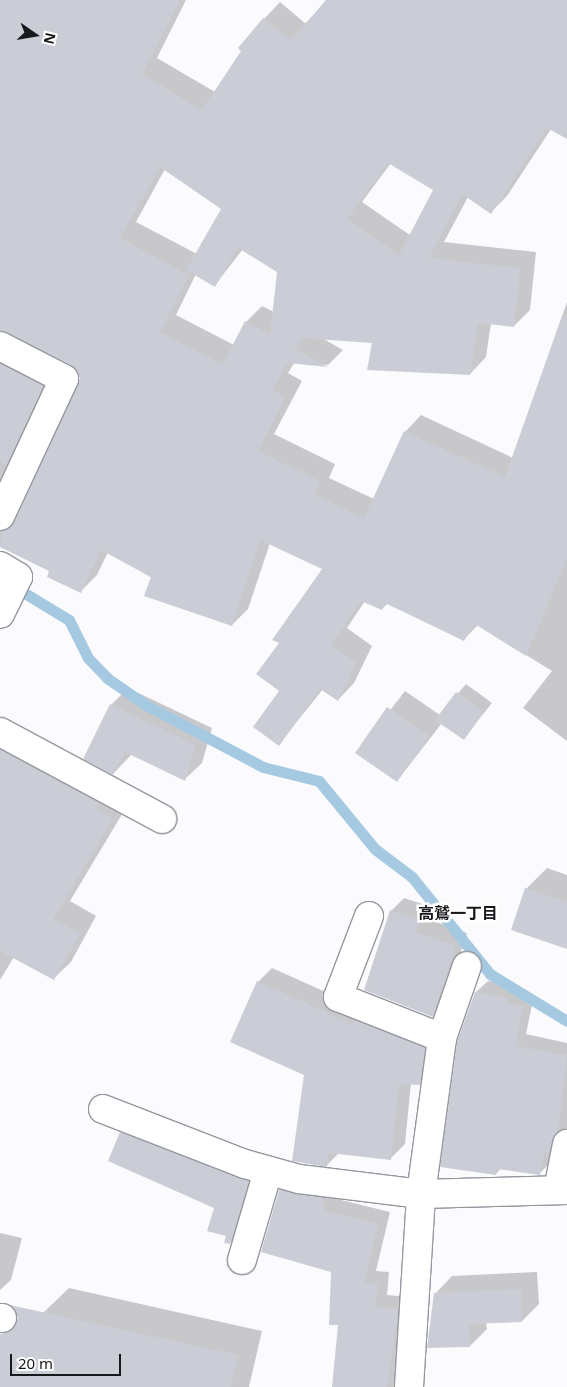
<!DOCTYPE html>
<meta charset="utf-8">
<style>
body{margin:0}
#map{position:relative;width:567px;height:1387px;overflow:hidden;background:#fbfbfd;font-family:"Noto Sans","Noto Sans JP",sans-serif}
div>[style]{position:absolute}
.shadow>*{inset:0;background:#0003}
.stream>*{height:11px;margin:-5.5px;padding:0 5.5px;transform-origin:5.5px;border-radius:5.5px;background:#a6c9e2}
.building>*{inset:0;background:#cbcdd6}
.roads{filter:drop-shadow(1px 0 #9597a0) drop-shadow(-1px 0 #9597a0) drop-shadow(0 1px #9597a0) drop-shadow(0 -1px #9597a0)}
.street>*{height:28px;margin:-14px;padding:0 14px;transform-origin:14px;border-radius:14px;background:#fff}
span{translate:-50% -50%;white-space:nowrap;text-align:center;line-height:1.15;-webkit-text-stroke:5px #fff;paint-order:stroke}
.neighbourhood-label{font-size:16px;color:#17181b;font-weight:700}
.north{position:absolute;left:10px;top:10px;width:50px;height:50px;-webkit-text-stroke:4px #fff;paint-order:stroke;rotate:103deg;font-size:14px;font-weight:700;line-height:20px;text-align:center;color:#17181b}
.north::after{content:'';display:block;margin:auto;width:18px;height:22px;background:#17181b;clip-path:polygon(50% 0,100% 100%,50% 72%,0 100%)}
.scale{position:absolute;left:10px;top:1354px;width:111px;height:22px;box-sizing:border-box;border:2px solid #17181b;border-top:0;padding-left:6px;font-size:15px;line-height:18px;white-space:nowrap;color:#17181b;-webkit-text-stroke:4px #fff;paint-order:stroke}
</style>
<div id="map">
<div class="shadow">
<div style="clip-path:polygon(evenodd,0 0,186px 0,157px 58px,215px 92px,264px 19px,280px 2px,306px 24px,326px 0,567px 0,567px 137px,551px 129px,507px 196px,491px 212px,468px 197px,444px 242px,536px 252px,530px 310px,514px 326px,491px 323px,486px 357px,470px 374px,373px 342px,322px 338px,343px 350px,328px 365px,294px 363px,288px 373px,302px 381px,274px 434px,335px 464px,329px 478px,374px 499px,405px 432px,421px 415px,513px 458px,567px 302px,567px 741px,523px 708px,552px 671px,478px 625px,464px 639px,388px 603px,382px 609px,365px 601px,347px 628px,372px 646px,354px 683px,338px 700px,323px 689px,279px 744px,281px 642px,324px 568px,270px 543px,248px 609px,232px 625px,108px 552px,97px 575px,80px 592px,51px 570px,0 546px,0 0,391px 163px,434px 190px,410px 235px,362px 202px,391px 163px,0 0,165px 169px,223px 209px,197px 254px,136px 222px,165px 169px,0 0,243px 249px,278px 272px,274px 312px,262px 306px,246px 322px,234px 345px,176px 315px,196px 274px,215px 285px,243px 249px,0 0,3px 331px,72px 364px,81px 378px,19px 515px,9px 514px,59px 369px,3px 338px,3px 331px)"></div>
<div style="clip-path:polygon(466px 684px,492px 703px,463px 739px,442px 723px,397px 781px,357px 753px,405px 691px,440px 715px)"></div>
<div style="clip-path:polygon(128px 688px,212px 728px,202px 763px,185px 779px,132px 754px,113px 774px,111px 705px)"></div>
<div style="clip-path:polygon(0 745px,130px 801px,70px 901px,96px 916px,71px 962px,53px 979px,14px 957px,0 980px)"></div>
<div style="clip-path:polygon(547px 868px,567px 875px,567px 947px,526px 889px)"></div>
<div style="clip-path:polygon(404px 898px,432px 907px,428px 919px,467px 933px,445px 1003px,432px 1016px,391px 911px)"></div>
<div style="clip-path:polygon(272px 968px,366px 1010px,438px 1034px,434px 1069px,419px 1084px,411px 1083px,405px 1144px,391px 1158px,339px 1153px,327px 1165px,305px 1074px,258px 982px)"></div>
<div style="clip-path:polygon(488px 981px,518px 986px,517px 991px,534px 995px,526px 1034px,567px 1043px,567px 1128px,551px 1162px,539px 1174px,501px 1168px,496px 1174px,476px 992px)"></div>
<div style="clip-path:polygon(130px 1124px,257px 1172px,239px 1234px,230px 1243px,215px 1207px,121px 1133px)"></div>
<div style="clip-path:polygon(292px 1178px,335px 1186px,337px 1199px,390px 1212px,376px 1271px,389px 1272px,387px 1295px,410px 1297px,398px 1387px,335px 1387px,339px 1324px,332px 1271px,280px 1190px)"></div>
<div style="clip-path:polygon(0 1233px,22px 1238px,11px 1280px,0 1290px)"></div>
<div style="clip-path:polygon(537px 1272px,539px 1304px,522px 1321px,486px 1322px,487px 1329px,470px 1346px,436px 1293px,452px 1276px)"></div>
<div style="clip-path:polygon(69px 1288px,262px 1331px,249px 1387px,25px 1387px,44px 1312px)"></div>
</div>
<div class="stream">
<div style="left:13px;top:586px;width:66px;rotate:31.3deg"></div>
<div style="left:69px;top:620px;width:42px;rotate:63.4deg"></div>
<div style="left:88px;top:658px;width:28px;rotate:46deg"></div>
<div style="left:107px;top:678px;width:47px;rotate:34.7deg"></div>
<div style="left:146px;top:705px;width:132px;rotate:27.9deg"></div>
<div style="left:263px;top:767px;width:58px;rotate:14deg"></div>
<div style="left:319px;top:781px;width:88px;rotate:50.5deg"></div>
<div style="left:375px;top:849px;width:46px;rotate:37.1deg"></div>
<div style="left:412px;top:877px;width:124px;rotate:51.2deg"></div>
<div style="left:490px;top:974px;width:90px;rotate:31.4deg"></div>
</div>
<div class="building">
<div style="clip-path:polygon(evenodd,0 0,180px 0,142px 74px,202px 110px,241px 51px,238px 48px,263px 18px,290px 40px,327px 0,567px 0,567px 139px,547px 128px,491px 214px,462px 194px,429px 258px,520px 268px,514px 327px,478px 323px,470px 375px,367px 370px,372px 343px,301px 338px,295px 349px,328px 367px,287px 363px,273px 390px,286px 397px,258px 451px,320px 481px,314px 494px,364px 518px,404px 431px,505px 477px,562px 316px,567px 316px,567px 559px,526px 656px,475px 624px,464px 641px,385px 603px,382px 610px,361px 601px,331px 645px,356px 663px,338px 701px,320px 689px,279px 746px,253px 727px,279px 691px,256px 674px,279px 643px,272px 640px,322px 569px,260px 540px,232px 626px,144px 596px,151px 577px,101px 550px,81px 593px,47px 577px,49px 571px,0 547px,2px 531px,14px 523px,80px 378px,71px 365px,0 330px,0 0,388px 163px,433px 190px,399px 255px,347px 219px,388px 163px,0 0,160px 167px,221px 209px,186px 270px,215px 287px,238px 248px,277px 272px,270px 335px,245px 321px,223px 364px,160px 332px,189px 275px,120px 238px,160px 167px)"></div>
<div style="clip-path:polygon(0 364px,43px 386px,6px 466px,0 462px)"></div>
<div style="clip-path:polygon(456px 692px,484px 712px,464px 740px,435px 720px)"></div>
<div style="clip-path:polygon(110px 704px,196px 745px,185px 781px,125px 752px,113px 775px,83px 759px)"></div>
<div style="clip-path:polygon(387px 707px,429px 736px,397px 782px,355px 753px)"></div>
<div style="clip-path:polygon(0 750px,99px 803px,96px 809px,113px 818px,53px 919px,80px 933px,54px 980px,0 951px)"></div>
<div style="clip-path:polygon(525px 888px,567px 902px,567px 949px,511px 930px)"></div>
<div style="clip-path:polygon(390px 910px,420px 920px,416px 932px,455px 946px,433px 1017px,364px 990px)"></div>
<div style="clip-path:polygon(257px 981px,353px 1024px,354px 1020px,425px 1048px,420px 1085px,399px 1084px,391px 1160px,329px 1153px,327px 1167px,292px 1161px,304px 1075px,230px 1042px)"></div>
<div style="clip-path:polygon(475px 992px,507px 998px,506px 1003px,523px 1006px,515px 1046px,567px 1055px,559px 1125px,549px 1153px,544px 1152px,540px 1175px,497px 1169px,496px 1175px,440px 1167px,457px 1042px)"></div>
<div style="clip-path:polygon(120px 1132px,249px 1181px,230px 1244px,224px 1243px,226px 1236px,207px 1231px,214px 1208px,108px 1161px)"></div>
<div style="clip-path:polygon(279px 1190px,323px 1198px,325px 1211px,378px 1224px,364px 1283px,378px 1284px,375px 1307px,398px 1309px,387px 1387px,332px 1387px,338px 1325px,329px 1325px,331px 1272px,261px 1252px)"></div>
<div style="clip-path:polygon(521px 1289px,522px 1322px,469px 1324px,470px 1347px,427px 1348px,434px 1293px)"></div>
<div style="clip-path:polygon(10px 1305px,238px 1355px,231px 1387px,0 1387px,0 1334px,10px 1331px,18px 1318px)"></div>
</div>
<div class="roads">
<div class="street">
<div style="left:0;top:346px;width:72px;rotate:27.3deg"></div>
<div style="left:64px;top:379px;width:151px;rotate:115deg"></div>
<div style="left:0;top:566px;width:21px;rotate:31deg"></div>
<div style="left:18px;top:577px;width:41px;rotate:115.9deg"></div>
<div style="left:0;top:732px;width:184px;rotate:28.2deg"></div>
<div style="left:369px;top:916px;width:87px;rotate:110.9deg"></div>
<div style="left:338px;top:997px;width:112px;rotate:21.5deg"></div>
<div style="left:103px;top:1109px;width:152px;rotate:21.2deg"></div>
<div style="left:245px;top:1164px;width:56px;rotate:15.5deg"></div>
<div style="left:299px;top:1179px;width:123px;rotate:7deg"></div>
<div style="left:421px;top:1194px;width:146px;rotate:-1.6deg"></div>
<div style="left:558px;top:1190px;width:47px;rotate:-78.9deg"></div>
<div style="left:242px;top:1260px;width:93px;rotate:-73.7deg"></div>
<div style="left:0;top:1318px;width:2px"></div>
<div style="left:409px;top:1387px;width:193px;rotate:-86.4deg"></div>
<div style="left:421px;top:1194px;width:157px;rotate:-82.3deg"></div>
<div style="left:442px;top:1038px;width:76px;rotate:-70.9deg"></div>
</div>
</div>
<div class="neighbourhood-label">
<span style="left:458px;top:913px">高鷲一丁目</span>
</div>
<div class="north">N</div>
<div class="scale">20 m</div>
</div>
